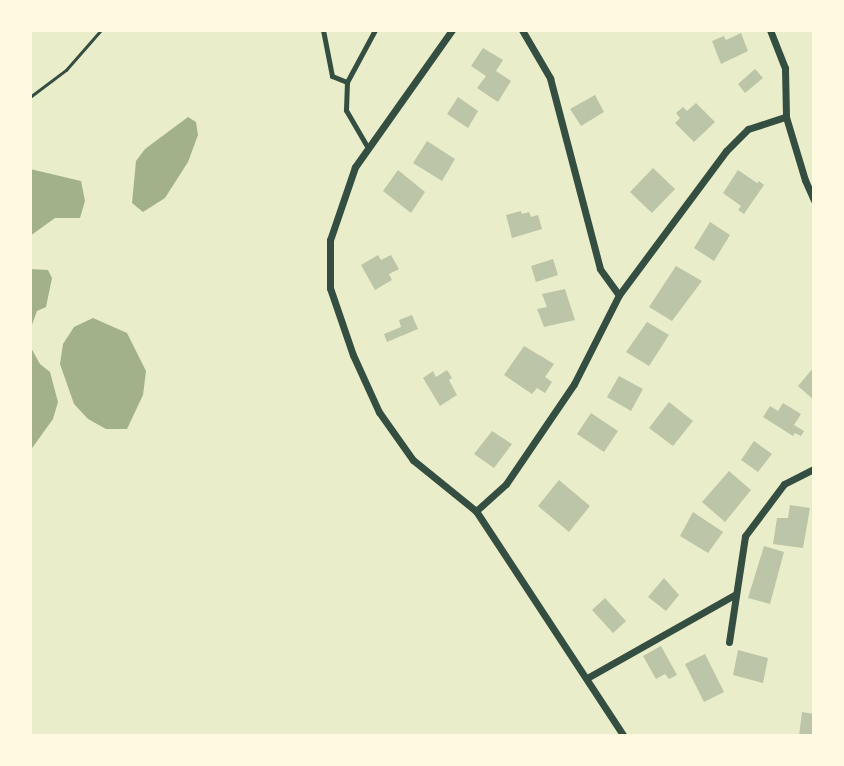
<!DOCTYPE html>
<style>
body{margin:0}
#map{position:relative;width:844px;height:766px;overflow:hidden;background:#e9edc9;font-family:"Roboto Serif",serif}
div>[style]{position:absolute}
.water>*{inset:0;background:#a3b18a}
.building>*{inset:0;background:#bcc5a7}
.path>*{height:2.5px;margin:-1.25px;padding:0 1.25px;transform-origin:1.25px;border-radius:1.25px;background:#344e41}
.service>*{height:5px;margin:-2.5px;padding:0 2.5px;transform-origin:2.5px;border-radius:2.5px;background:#344e41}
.minor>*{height:7px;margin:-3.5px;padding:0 3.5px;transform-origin:3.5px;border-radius:3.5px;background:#344e41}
span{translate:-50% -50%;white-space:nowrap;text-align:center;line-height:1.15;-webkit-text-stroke:7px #fefae0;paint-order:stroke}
.frame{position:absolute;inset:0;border:32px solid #fefae0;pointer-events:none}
</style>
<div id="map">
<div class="water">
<div style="clip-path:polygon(188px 117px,196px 122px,198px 135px,188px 162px,165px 198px,143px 212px,132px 203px,136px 161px,145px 149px)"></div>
<div style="clip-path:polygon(30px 169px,81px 181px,85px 201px,80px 218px,55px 218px,30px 236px)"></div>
<div style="clip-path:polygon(30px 269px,48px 270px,52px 278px,46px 307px,37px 311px,30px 330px)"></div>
<div style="clip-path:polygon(93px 318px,127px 333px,146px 371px,143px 395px,127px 429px,106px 429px,88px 419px,74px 404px,60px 364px,63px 344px,74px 327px)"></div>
<div style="clip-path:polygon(30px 346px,40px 364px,50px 372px,58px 402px,53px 419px,30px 451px)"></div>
</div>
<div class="building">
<div style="clip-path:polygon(741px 33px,748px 51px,721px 64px,712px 41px,724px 36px,726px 40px)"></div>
<div style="clip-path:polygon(483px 48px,503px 60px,496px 71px,511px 81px,498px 102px,477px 88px,486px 76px,471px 66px)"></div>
<div style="clip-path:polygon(755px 69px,763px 78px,745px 93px,738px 84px)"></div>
<div style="clip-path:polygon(595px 95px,604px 112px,581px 126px,570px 109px)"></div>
<div style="clip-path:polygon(458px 97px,478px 111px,468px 128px,447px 114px)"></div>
<div style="clip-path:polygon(696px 103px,715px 122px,694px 142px,675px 123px,680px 118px,676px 113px,683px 107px,687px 111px)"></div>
<div style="clip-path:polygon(427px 141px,455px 159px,442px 181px,413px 163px)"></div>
<div style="clip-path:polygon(653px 168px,675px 189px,652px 213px,630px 192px)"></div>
<div style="clip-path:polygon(398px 170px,425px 192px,411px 213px,383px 191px)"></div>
<div style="clip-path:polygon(738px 170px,757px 183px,759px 181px,764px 185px,744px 214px,738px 210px,741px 206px,723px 193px)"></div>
<div style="clip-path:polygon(521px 211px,522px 214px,529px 212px,531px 217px,538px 215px,542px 229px,512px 238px,506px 215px)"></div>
<div style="clip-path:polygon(710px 222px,730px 235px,714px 261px,694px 248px)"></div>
<div style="clip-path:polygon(378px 255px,381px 260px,391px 255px,399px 269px,389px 274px,392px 280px,375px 290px,361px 265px)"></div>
<div style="clip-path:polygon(553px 259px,558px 275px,536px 282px,531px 266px)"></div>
<div style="clip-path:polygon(676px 266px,702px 281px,672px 321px,649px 307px)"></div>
<div style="clip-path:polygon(565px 289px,575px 320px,544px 327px,537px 309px,547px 307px,542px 294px)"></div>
<div style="clip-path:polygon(412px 315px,418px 329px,387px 342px,384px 334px,401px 327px,399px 320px)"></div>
<div style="clip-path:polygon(647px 322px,669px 335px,649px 366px,626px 352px)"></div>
<div style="clip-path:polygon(524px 346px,554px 364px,545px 377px,552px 382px,545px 393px,537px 388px,532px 394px,504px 375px)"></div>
<div style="clip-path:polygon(814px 367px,814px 400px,798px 386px)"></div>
<div style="clip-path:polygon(447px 370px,452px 378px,449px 380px,457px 395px,440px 406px,423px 378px,433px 371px,436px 377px)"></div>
<div style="clip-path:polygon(619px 376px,643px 389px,631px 411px,607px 397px)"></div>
<div style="clip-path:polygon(669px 402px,693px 421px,673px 446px,649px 428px)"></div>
<div style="clip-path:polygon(783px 403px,801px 414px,794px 425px,804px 431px,801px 436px,795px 433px,793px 436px,763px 417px,770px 406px,778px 411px)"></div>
<div style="clip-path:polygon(591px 413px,618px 431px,604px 452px,577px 434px)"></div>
<div style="clip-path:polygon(492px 431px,512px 444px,494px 468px,474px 454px)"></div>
<div style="clip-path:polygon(754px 441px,772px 454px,758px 472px,741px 460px)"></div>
<div style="clip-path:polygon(729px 471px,751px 490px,725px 522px,702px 502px)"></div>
<div style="clip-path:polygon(559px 480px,590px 506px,569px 532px,538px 506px)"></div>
<div style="clip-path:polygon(790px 505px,810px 508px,803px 548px,773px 544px,777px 518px,788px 518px)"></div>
<div style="clip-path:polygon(693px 512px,723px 532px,708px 553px,680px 536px)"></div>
<div style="clip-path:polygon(764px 546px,784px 552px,770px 604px,748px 598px)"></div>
<div style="clip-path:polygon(664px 578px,679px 595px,666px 611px,648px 597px)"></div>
<div style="clip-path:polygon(605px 598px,626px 621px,613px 633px,592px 610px)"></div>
<div style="clip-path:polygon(661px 646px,677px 675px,669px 679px,665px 674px,656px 679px,643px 656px)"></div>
<div style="clip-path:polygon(738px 650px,768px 658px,763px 683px,733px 675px)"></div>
<div style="clip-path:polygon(705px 654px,724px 692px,704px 702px,685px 664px)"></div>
<div style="clip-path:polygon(802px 712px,814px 714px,814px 736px,799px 736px)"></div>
</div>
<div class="path">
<div style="left:30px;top:97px;width:45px;rotate:-36.9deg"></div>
<div style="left:66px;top:70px;width:53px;rotate:-48.8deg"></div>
</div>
<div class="service">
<div style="left:323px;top:30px;width:47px;rotate:78.9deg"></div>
<div style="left:332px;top:76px;width:16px;rotate:22deg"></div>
<div style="left:368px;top:148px;width:44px;rotate:-120.1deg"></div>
<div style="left:346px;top:110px;width:28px;rotate:-88deg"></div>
<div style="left:347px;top:82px;width:59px;rotate:-61.7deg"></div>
</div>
<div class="minor">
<div style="left:452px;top:30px;width:168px;rotate:125.3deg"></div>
<div style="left:355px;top:167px;width:77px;rotate:108.9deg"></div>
<div style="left:330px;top:240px;width:48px;rotate:90deg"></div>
<div style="left:330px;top:288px;width:71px;rotate:71.1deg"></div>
<div style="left:353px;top:355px;width:63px;rotate:65.5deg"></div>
<div style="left:379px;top:412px;width:59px;rotate:54.7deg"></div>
<div style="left:413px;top:460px;width:81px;rotate:39deg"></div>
<div style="left:476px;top:511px;width:269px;rotate:56.7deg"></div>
<div style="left:522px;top:30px;width:56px;rotate:59.7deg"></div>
<div style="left:550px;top:78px;width:197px;rotate:75.3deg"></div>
<div style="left:600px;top:269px;width:32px;rotate:54deg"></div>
<div style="left:770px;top:30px;width:41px;rotate:68.5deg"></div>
<div style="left:785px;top:68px;width:49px;rotate:88.8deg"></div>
<div style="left:786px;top:117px;width:66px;rotate:73.2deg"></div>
<div style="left:805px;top:180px;width:22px;rotate:66deg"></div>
<div style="left:476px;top:511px;width:40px;rotate:-42deg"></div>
<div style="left:506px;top:484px;width:121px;rotate:-55.8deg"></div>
<div style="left:574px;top:384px;width:100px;rotate:-63.2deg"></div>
<div style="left:619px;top:295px;width:179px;rotate:-53.4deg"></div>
<div style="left:726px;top:151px;width:31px;rotate:-45deg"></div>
<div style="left:748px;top:129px;width:40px;rotate:-18deg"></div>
<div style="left:729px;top:642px;width:107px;rotate:-81.4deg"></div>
<div style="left:745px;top:536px;width:65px;rotate:-53.1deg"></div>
<div style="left:784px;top:484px;width:34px;rotate:-27deg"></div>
<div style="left:587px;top:678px;width:171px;rotate:-29.4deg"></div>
</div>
<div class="frame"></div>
</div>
